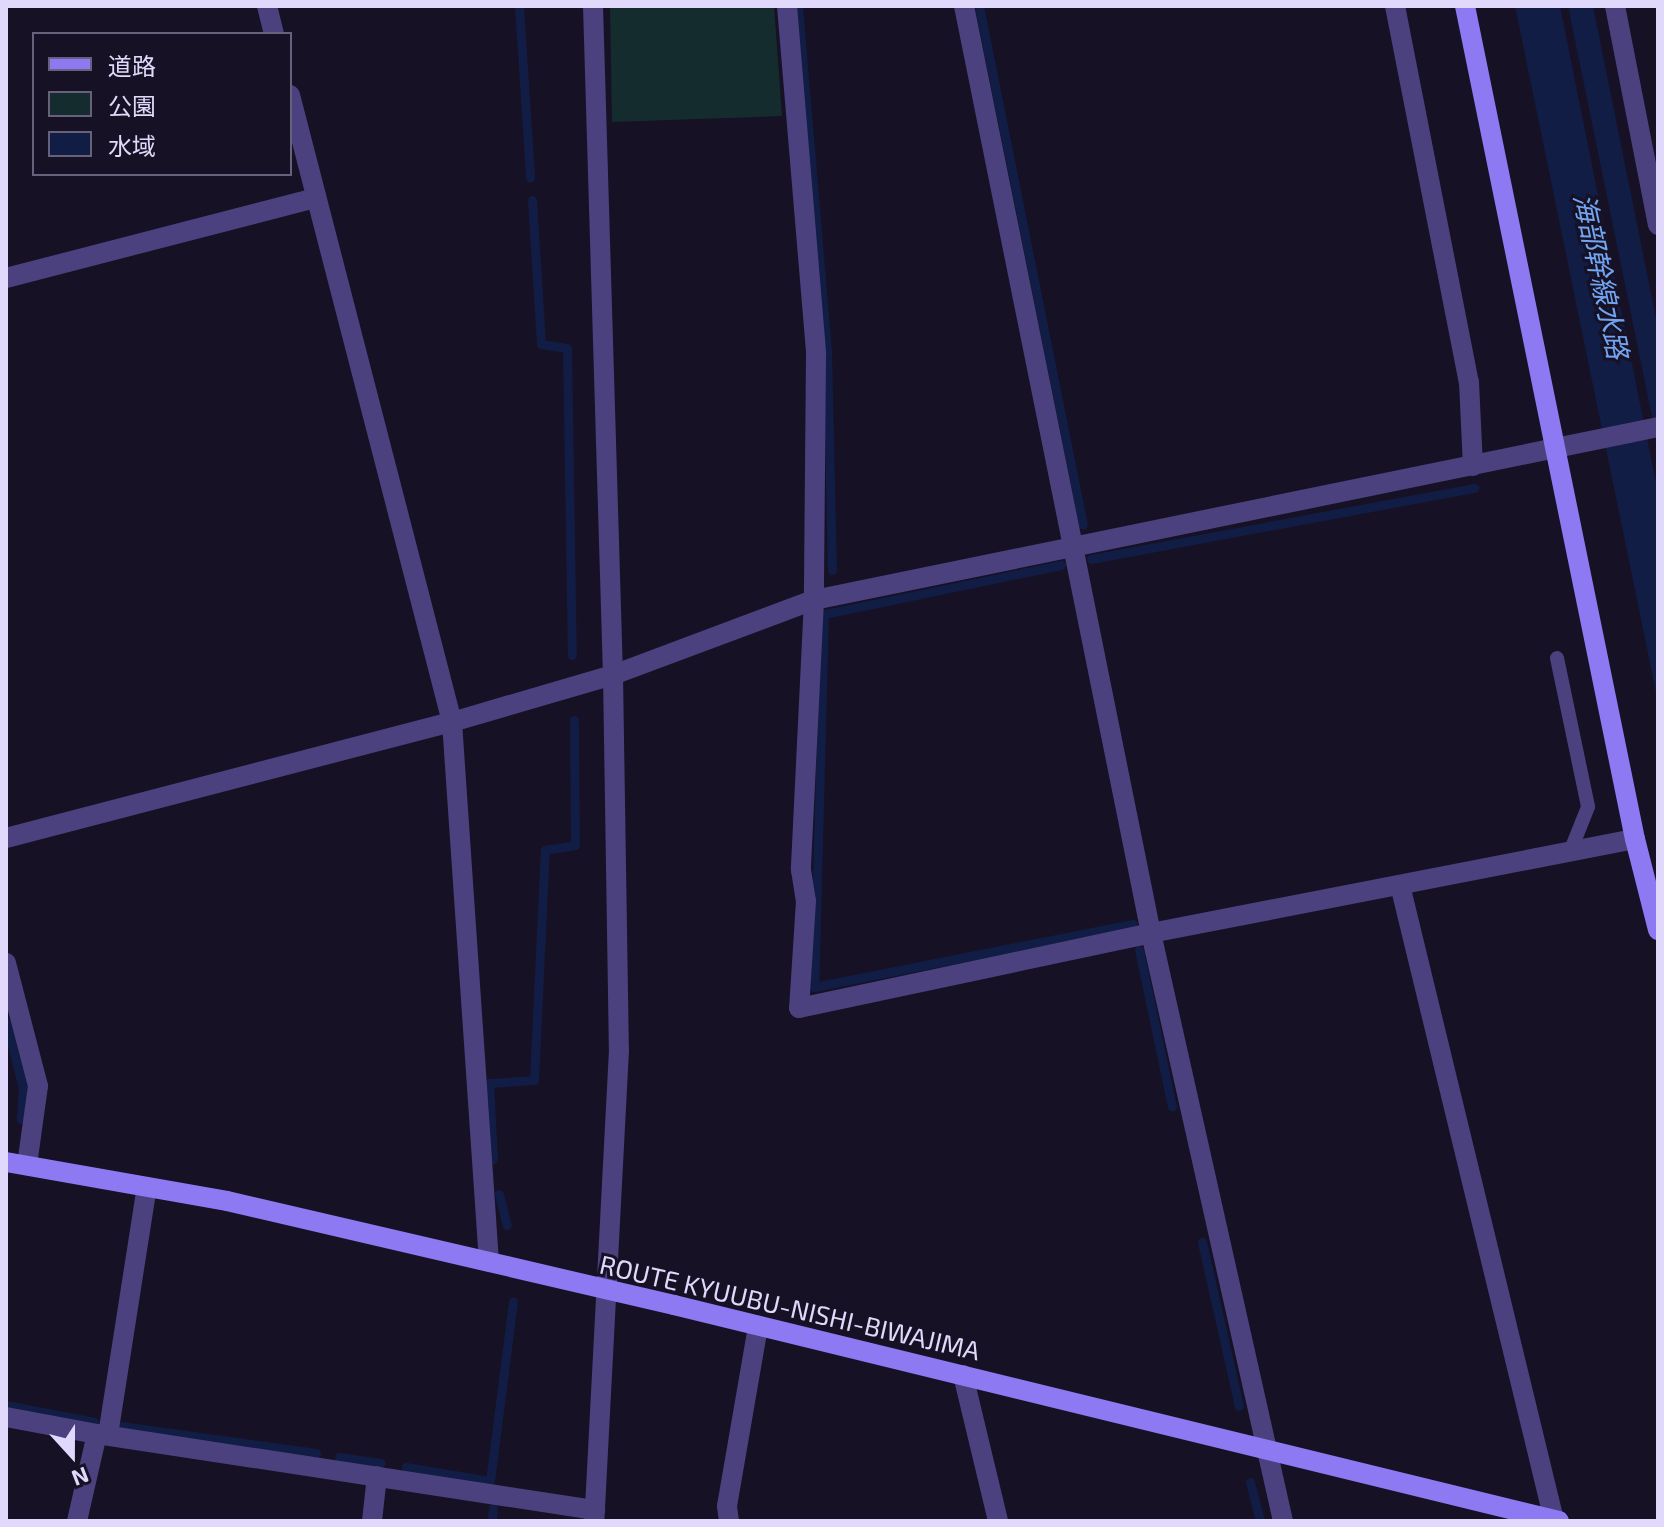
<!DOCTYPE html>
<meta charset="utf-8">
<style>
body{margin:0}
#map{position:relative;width:1664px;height:1527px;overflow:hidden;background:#171125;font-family:"Exo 2","Noto Sans JP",sans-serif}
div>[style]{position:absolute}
.green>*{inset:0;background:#152c2e}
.water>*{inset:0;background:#111d44}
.stream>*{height:9px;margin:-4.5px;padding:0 4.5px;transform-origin:4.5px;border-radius:4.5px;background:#111d44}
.lane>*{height:14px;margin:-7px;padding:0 7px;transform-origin:7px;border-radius:7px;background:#4c417f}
.street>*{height:20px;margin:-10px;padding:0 10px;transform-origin:10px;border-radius:10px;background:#4c417f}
.secondary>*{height:20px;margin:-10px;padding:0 10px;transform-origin:10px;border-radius:10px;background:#8d79f2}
span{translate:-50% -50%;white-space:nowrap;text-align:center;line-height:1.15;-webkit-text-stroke:6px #171125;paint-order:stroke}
.street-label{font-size:26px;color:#e1d9fb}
.water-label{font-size:28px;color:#71a5f1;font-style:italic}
.frame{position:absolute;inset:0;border:8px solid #e1d9fb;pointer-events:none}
.legend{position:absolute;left:32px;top:32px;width:260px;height:144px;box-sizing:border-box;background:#171125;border:2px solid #68617b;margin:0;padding:10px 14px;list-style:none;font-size:24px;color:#e1d9fb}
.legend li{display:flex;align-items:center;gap:16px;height:40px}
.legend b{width:40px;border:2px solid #68617b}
.north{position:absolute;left:32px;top:1415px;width:80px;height:80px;-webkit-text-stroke:6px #171125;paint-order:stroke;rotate:159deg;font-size:22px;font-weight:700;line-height:32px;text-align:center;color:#e1d9fb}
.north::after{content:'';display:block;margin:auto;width:28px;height:36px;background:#e1d9fb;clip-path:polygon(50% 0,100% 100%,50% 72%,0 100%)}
</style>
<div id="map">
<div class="green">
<div style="clip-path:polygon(610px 6px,774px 6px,782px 116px,612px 122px)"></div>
</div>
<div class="water">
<div style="clip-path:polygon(1515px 6px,1560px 6px,1658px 493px,1658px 702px)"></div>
<div style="clip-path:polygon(1568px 6px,1593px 6px,1658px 328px,1658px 446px)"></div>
</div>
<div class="stream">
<div style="left:519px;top:6px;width:172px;rotate:86.3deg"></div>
<div style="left:798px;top:6px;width:346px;rotate:85.2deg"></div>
<div style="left:827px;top:351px;width:219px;rotate:88.7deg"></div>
<div style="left:979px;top:6px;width:529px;rotate:78.67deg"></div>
<div style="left:532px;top:200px;width:144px;rotate:86.4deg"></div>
<div style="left:541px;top:344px;width:26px;rotate:9deg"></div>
<div style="left:567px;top:348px;width:307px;rotate:89.1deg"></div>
<div style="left:1091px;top:559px;width:390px;rotate:-10.5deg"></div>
<div style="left:1061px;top:565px;width:242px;rotate:168.3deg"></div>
<div style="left:824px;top:614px;width:373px;rotate:91.5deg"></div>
<div style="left:814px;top:987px;width:325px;rotate:-11.2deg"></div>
<div style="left:1139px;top:950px;width:160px;rotate:78.1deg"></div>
<div style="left:6px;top:1022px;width:68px;rotate:75.6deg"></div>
<div style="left:23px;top:1088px;width:31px;rotate:94deg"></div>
<div style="left:493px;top:1159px;width:76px;rotate:-93deg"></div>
<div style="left:489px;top:1083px;width:45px;rotate:-3.8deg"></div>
<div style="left:534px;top:1080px;width:230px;rotate:-87.3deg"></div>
<div style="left:545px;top:850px;width:30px;rotate:-9deg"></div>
<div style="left:575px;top:845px;width:125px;rotate:-90.5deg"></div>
<div style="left:499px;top:1194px;width:32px;rotate:76deg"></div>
<div style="left:1202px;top:1242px;width:168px;rotate:77.3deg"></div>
<div style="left:6px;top:1405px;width:90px;rotate:10.9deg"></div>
<div style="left:121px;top:1426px;width:197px;rotate:7.9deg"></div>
<div style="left:339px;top:1457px;width:42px;rotate:8.1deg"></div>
<div style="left:406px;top:1467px;width:85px;rotate:9.5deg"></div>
<div style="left:490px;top:1481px;width:181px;rotate:-82.7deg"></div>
<div style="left:1250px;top:1482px;width:40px;rotate:75.6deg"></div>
<div style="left:492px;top:1521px;width:13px;rotate:-86deg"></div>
</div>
<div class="lane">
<div style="left:1557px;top:658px;width:152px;rotate:78.2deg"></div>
<div style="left:1588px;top:807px;width:48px;rotate:111.8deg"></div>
</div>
<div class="street">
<div style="left:267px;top:6px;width:29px;rotate:76deg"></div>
<div style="left:593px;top:6px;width:669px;rotate:88.29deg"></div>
<div style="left:613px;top:675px;width:375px;rotate:89.1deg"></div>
<div style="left:619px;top:1050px;width:472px;rotate:93deg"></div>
<div style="left:787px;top:6px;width:349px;rotate:85.2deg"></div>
<div style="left:816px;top:354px;width:246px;rotate:90.5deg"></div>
<div style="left:814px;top:600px;width:270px;rotate:92.8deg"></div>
<div style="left:801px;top:870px;width:31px;rotate:81deg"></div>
<div style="left:806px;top:901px;width:107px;rotate:93.7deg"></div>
<div style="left:799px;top:1008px;width:360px;rotate:-12deg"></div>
<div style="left:1151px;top:933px;width:493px;rotate:-11deg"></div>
<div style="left:964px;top:6px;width:946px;rotate:78.6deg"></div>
<div style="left:1151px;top:933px;width:603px;rotate:77.35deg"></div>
<div style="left:1395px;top:6px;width:383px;rotate:78.9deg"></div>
<div style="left:1469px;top:382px;width:84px;rotate:87.3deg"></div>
<div style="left:1615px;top:6px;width:223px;rotate:78.9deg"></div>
<div style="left:290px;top:95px;width:648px;rotate:75.51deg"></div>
<div style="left:452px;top:722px;width:541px;rotate:86.08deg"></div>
<div style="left:6px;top:278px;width:320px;rotate:-14.5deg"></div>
<div style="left:6px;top:838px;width:461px;rotate:-14.6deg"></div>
<div style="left:452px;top:722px;width:168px;rotate:-16.3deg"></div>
<div style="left:613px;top:675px;width:215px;rotate:-20.5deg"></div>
<div style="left:814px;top:600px;width:862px;rotate:-11.58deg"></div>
<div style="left:1400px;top:885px;width:653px;rotate:76.37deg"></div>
<div style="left:6px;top:963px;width:127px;rotate:75.4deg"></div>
<div style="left:38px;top:1086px;width:80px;rotate:97.9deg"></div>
<div style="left:963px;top:1375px;width:150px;rotate:76.5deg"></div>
<div style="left:6px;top:1417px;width:93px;rotate:10.6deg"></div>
<div style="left:97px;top:1434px;width:504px;rotate:8.68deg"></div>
<div style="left:108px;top:1435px;width:251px;rotate:-81.1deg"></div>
<div style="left:77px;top:1521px;width:89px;rotate:-77.1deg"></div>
<div style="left:372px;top:1521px;width:45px;rotate:-83.7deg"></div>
<div style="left:729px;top:1521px;width:15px;rotate:-98deg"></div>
<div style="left:727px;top:1506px;width:183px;rotate:-80.2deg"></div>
</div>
<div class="secondary">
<div style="left:1465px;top:6px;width:850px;rotate:78.47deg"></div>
<div style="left:1635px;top:839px;width:94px;rotate:75.8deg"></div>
<div style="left:6px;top:1162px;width:224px;rotate:10deg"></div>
<div style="left:227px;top:1201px;width:459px;rotate:13.1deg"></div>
<div style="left:674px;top:1305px;width:911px;rotate:13.72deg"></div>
</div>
<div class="street-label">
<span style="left:790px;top:1307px;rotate:13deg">ROUTE KYUUBU-NISHI-BIWAJIMA</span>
</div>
<div class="water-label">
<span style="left:1602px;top:276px;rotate:78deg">海部幹線水路</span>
</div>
<div class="frame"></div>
<ul class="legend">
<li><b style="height:10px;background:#8d79f2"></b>道路</li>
<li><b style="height:22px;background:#152c2e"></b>公園</li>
<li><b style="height:22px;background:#111d44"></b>水域</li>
</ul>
<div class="north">N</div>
</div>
